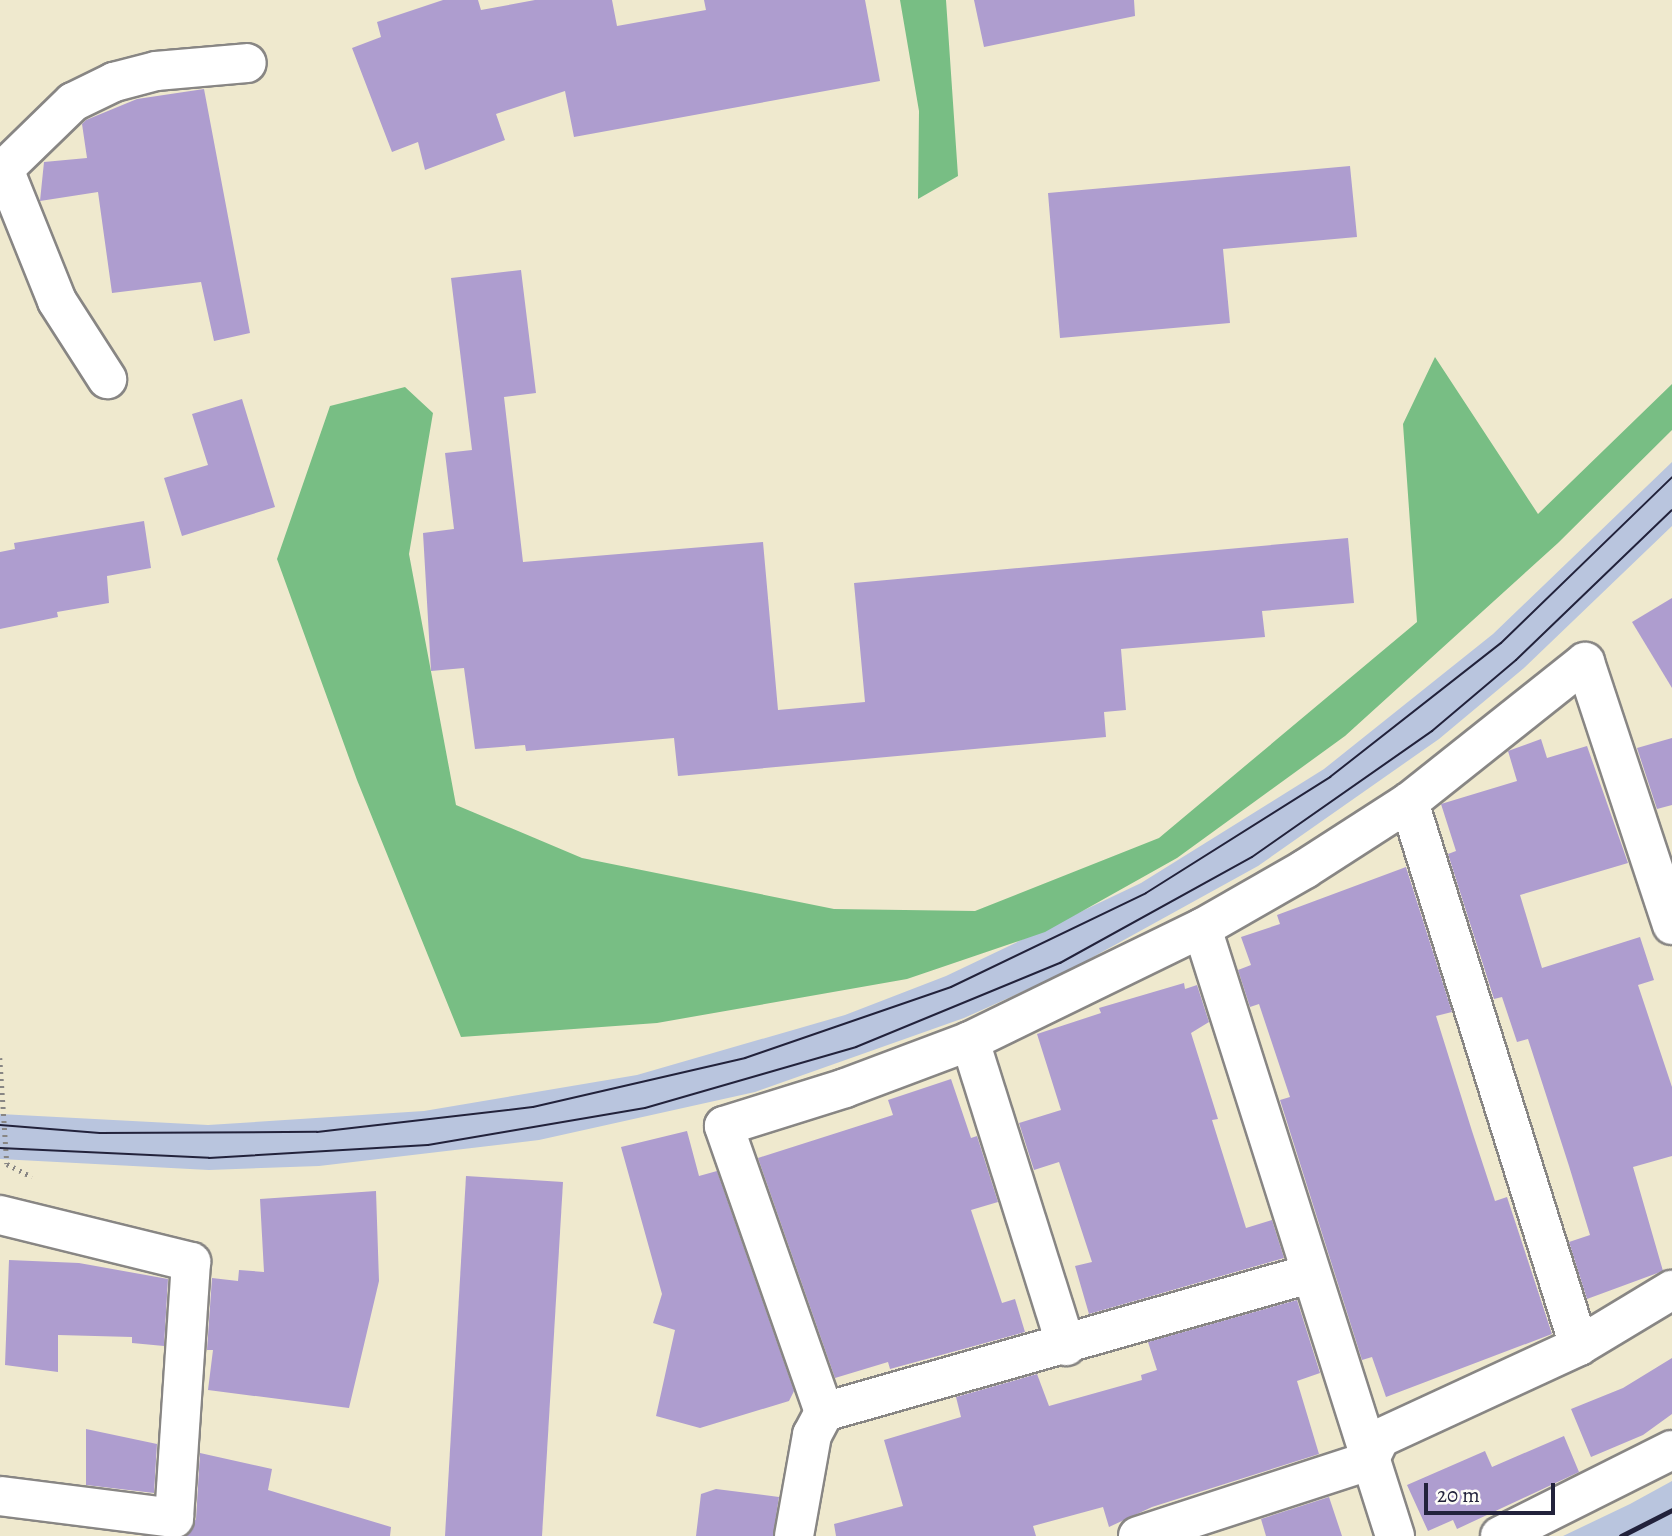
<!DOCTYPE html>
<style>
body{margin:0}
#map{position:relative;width:1672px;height:1536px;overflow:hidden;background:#efe9ce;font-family:Alegreya,serif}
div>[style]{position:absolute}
.industrial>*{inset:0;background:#b9c5de}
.forest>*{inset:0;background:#78be84}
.building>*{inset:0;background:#ae9dcf}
.path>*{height:4.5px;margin-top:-2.25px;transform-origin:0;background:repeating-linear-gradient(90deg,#888684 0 2px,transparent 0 7px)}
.roads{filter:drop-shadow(2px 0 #888684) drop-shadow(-2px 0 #888684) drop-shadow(0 2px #888684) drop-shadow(0 -2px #888684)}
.minor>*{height:38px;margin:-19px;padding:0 19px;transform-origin:19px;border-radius:19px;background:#fff}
.tram>*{height:2px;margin:-1px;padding:0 1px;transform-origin:1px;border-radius:1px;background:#22223b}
.rail>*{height:5px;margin:-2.5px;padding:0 2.5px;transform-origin:2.5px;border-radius:2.5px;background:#22223b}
span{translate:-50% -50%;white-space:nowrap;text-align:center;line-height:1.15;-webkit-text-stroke:5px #fdfcf7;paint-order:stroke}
.scale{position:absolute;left:1424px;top:1483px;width:131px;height:32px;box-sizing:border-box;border:4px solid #22223b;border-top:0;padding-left:9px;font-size:21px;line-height:24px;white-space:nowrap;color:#22223b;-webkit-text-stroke:5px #fdfcf7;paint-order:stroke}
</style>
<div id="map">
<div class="industrial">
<div style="clip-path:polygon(1672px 462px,1672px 526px,1524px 668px,1439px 739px,1258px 866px,1064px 973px,964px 1018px,755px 1092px,539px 1140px,319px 1166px,209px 1170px,0 1159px,0 1114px,208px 1125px,424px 1111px,637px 1075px,845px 1015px,946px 976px,1141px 883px,1324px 769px,1493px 634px)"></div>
<div style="clip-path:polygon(1672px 1481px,1672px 1536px,1563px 1536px,1630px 1504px)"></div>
</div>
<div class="forest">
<div style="clip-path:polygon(900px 0,946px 0,958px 176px,918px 199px,919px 111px)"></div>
<div style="clip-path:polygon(1435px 357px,1538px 514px,1672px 384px,1672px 430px,1558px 543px,1345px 736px,1177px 858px,1045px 932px,907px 979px,657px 1023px,461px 1037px,357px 780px,277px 559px,330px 406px,405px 387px,433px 413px,409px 554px,456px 805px,582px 858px,834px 909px,975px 911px,1159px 838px,1417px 622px,1403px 424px)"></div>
</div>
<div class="building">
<div style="clip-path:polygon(443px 0,478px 0,481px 10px,535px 0,612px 0,617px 26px,706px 10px,704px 0,865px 0,880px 81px,574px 137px,565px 91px,496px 114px,505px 140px,425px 170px,418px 142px,392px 152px,352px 48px,381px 37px,377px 22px)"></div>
<div style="clip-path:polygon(974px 0,1134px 0,1135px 16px,984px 47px)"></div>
<div style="clip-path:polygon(204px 89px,250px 333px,214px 341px,201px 282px,112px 293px,98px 192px,40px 201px,44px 162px,87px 158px,82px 124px,86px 120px,137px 99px)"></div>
<div style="clip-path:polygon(1350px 166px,1357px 237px,1223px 249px,1230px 323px,1060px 338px,1048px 193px)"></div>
<div style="clip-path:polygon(521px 270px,536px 393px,504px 397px,523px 562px,763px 542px,778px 710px,865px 702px,854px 583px,1348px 538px,1354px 603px,1262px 611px,1265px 637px,1121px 649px,1126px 710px,1104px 712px,1106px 737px,678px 776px,674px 738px,526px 751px,525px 745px,475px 749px,464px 668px,431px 671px,423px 533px,454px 529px,445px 453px,472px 450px,451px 278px)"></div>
<div style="clip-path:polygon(242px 399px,275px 507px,182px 536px,164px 478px,208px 465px,192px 414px)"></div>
<div style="clip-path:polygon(144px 521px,151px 568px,107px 576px,109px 603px,57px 612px,58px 617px,0 629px,0 552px,15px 549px,14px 543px)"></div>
<div style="clip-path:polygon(1672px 598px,1672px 688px,1632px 622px)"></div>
<div style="clip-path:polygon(1672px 738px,1672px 805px,1657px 809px,1637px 748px)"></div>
<div style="clip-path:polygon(1541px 739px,1547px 758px,1587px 746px,1628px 863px,1520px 895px,1542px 968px,1640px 937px,1654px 980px,1638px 985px,1672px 1087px,1672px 1156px,1633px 1167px,1663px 1271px,1587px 1299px,1569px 1242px,1590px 1235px,1569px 1166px,1528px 1039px,1517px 1042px,1502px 997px,1494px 999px,1448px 854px,1456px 851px,1441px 804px,1517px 781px,1508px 751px)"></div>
<div style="clip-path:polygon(1406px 867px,1452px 1012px,1436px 1016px,1472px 1131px,1495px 1201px,1507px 1197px,1552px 1334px,1386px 1397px,1372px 1357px,1362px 1360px,1280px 1100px,1290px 1097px,1259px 1004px,1250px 1007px,1238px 970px,1251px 965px,1241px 937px,1280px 924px,1277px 915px)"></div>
<div style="clip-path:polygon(1184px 983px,1185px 989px,1197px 985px,1209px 1022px,1191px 1033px,1218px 1119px,1212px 1120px,1246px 1228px,1272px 1220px,1284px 1258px,1089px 1314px,1075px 1266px,1092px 1262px,1059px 1162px,1034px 1170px,1019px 1123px,1061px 1110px,1037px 1034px,1101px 1013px,1099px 1008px)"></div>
<div style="clip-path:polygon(951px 1079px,971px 1138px,977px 1136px,998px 1202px,971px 1210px,1002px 1303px,1015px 1299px,1025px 1332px,890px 1369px,888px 1362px,835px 1378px,758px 1158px,893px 1115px,888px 1100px)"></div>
<div style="clip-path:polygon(687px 1131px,699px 1176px,717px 1171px,794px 1391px,789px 1401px,700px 1428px,656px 1416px,675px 1330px,653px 1323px,662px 1294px,621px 1147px)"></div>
<div style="clip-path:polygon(466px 1176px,563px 1182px,542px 1536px,445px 1536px)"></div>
<div style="clip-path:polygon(376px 1191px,379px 1281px,349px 1408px,208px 1390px,213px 1350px,207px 1350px,212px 1278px,238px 1281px,239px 1270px,264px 1272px,260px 1199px)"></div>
<div style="clip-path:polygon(9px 1260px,79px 1263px,168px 1279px,164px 1346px,132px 1343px,132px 1337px,58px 1335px,58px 1372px,5px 1365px)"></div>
<div style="clip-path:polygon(1297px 1300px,1320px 1373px,1297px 1381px,1319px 1454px,1152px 1507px,1109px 1527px,1103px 1507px,1033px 1526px,1036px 1536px,836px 1536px,834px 1524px,903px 1506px,884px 1440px,961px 1417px,956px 1397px,1037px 1374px,1049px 1406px,1142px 1380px,1141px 1375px,1157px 1370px,1148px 1342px)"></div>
<div style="clip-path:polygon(1672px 1358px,1672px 1414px,1643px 1435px,1591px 1457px,1571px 1409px,1623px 1388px)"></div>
<div style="clip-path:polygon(86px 1429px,157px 1444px,154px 1493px,86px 1485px)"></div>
<div style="clip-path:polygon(1564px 1436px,1579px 1472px,1457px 1529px,1453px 1520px,1428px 1531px,1407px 1485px,1485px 1451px,1492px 1467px)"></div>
<div style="clip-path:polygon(200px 1453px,272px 1469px,268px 1490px,391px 1527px,390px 1536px,185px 1536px,196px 1519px)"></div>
<div style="clip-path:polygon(716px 1489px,779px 1497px,773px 1536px,696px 1536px,701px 1494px)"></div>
<div style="clip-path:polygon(1329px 1497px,1342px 1536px,1266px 1536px,1261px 1519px)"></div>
</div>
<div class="path">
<div style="left:0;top:1058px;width:106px;rotate:86.2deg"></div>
<div style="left:7px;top:1164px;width:28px;rotate:27deg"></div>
</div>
<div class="roads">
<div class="minor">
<div style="left:4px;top:169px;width:142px;rotate:68.1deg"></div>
<div style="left:57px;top:301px;width:93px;rotate:57.3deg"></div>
<div style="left:0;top:173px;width:102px;rotate:-44.2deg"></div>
<div style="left:73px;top:102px;width:46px;rotate:-26deg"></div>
<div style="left:114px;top:82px;width:43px;rotate:-14.7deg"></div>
<div style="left:156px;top:71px;width:91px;rotate:-5deg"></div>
<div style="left:1409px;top:802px;width:570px;rotate:72.65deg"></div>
<div style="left:1202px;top:928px;width:638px;rotate:72.39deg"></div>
<div style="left:970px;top:1041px;width:320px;rotate:72.5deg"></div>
<div style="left:0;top:1215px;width:197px;rotate:13.8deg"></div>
<div style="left:191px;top:1262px;width:257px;rotate:93.8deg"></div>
<div style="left:174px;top:1518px;width:175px;rotate:-172.8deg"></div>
<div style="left:824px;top:1412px;width:504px;rotate:-15.88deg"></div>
<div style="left:794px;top:1536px;width:103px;rotate:-79.9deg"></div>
<div style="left:812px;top:1435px;width:26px;rotate:-62deg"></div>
<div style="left:824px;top:1412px;width:303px;rotate:-109.3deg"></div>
<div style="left:724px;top:1126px;width:127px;rotate:-17.4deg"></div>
<div style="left:845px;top:1088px;width:134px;rotate:-20.6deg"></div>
<div style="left:970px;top:1041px;width:258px;rotate:-26deg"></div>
<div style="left:1202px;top:928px;width:119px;rotate:-29.8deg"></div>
<div style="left:1305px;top:869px;width:124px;rotate:-32.8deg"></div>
<div style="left:1409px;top:802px;width:225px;rotate:-38.5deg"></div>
<div style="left:1585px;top:662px;width:277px;rotate:71.7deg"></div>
<div style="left:1138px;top:1536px;width:243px;rotate:-18deg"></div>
<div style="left:1369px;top:1461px;width:25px;rotate:-64deg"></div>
<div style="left:1380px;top:1438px;width:219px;rotate:-24.8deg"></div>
<div style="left:1579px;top:1346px;width:109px;rotate:-31.1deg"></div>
<div style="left:1500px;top:1536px;width:192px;rotate:-26.6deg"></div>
</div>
</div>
<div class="tram">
<div style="left:0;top:1125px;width:100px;rotate:4.6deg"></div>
<div style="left:100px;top:1133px;width:217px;rotate:-0.3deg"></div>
<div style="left:317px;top:1132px;width:217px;rotate:-6.6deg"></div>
<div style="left:533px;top:1107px;width:218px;rotate:-13deg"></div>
<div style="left:745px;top:1058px;width:218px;rotate:-19deg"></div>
<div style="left:951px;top:987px;width:216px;rotate:-25.7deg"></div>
<div style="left:1146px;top:893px;width:218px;rotate:-32.2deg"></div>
<div style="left:1330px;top:777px;width:217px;rotate:-38.1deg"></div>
<div style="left:1501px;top:643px;width:238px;rotate:-44.1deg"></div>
<div style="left:0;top:1148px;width:209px;rotate:2.7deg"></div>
<div style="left:209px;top:1158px;width:219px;rotate:-3.4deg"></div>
<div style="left:428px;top:1145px;width:220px;rotate:-9.7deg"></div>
<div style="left:645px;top:1108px;width:220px;rotate:-16.1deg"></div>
<div style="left:856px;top:1047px;width:221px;rotate:-22.4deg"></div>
<div style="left:1060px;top:963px;width:219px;rotate:-28.9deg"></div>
<div style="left:1252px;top:857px;width:220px;rotate:-35deg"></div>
<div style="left:1432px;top:731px;width:110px;rotate:-40.2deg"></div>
<div style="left:1516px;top:660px;width:216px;rotate:-43.9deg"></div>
</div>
<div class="rail">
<div style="left:1621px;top:1536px;width:57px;rotate:-27deg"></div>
</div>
<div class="scale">20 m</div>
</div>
